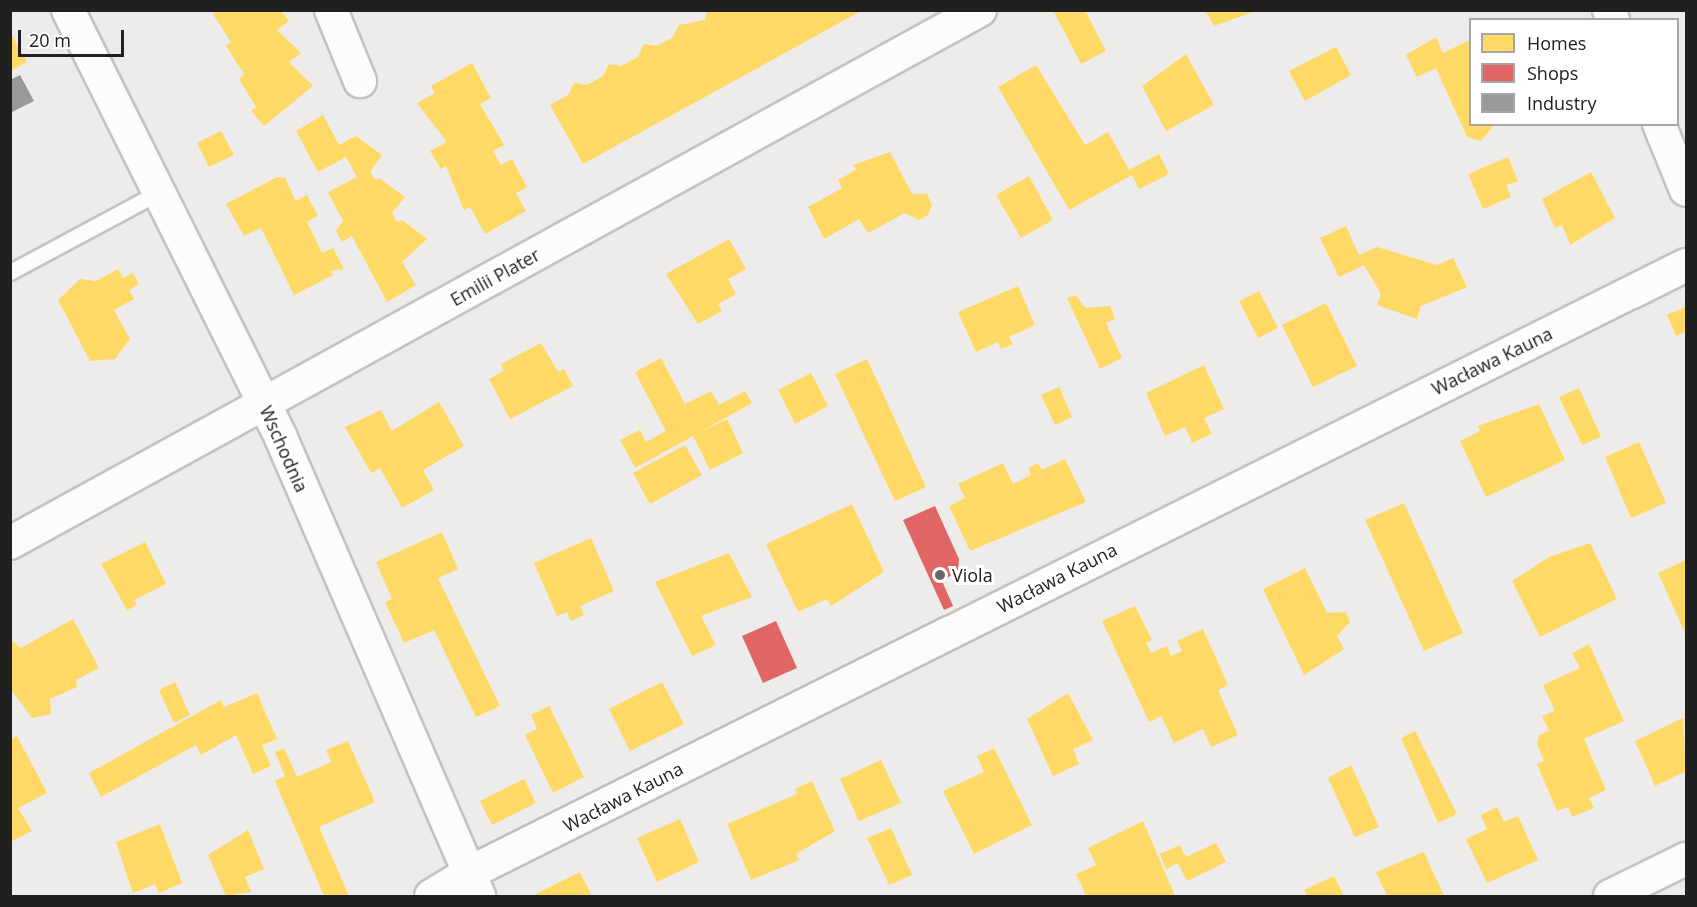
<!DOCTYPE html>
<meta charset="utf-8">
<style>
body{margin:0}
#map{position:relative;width:1697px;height:907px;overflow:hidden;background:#eeecea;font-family:"Open Sans",sans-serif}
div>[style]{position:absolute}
.homes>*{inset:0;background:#ffd966}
.shops>*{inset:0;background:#e06666}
.industry>*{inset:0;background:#999}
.roads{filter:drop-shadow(2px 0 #c4c3c2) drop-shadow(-2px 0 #c4c3c2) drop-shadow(0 2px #c4c3c2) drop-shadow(0 -2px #c4c3c2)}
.service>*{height:15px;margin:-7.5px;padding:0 7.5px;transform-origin:7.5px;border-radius:7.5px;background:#fcfcfc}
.minor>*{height:32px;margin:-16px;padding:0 16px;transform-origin:16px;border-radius:16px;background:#fcfcfc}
.dots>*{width:16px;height:16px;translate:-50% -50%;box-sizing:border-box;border:3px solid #fff;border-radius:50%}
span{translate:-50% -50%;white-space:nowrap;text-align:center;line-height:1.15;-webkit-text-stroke:6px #fff;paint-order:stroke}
.street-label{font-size:18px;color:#202020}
.poi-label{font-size:18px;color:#202020}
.left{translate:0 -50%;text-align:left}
.frame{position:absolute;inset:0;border:12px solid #202020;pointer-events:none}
.legend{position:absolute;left:1469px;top:18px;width:210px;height:108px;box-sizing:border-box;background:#fff;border:2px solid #a6a6a6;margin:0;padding:8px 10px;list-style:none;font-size:18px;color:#202020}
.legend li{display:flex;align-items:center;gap:12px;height:30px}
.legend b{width:30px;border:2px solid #a6a6a6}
.scale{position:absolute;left:18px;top:30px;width:106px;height:27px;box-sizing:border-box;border:3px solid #202020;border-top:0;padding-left:8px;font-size:18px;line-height:21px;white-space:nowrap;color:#202020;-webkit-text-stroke:4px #fff;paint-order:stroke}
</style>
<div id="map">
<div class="homes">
<div style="clip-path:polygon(218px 10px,280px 10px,289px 21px,277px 30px,301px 53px,289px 62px,313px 86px,264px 126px,251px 111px,256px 107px,239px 79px,244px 74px,226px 46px,231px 42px,213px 14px)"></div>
<div style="clip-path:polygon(707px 10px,863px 10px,583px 164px,550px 105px,568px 95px,574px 83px,587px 85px,603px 76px,609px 64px,621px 66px,638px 57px,644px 44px,657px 46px,672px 38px,679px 25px,705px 20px)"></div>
<div style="clip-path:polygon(1053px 10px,1085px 10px,1106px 51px,1081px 64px)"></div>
<div style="clip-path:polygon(1205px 10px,1258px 10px,1214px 26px)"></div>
<div style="clip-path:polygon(10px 32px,27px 62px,10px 71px)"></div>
<div style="clip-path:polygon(1436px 37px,1443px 53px,1470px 40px,1470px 124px,1495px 124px,1481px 141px,1467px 137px,1436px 68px,1417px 77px,1406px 55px)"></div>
<div style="clip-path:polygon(1336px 47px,1351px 75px,1305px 101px,1289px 71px)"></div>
<div style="clip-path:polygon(1186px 54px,1214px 105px,1166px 131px,1142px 86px)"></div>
<div style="clip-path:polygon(472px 63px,491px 98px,480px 104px,504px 145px,493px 151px,501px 165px,512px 159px,527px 187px,516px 193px,526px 211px,485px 234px,470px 207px,464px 210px,446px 166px,441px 169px,430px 151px,447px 142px,417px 103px,435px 93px,431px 86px)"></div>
<div style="clip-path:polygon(1036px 65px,1085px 145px,1108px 132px,1129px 170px,1159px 154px,1169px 174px,1139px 189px,1132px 175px,1069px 210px,998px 87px)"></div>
<div style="clip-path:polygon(323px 115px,339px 145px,356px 136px,382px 155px,370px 172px,375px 180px,379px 178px,405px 197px,392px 213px,397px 222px,402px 220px,427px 239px,402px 262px,416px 285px,387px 302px,352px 236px,342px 242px,336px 231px,343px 221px,328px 192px,357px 177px,346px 157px,318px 172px,296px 131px)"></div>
<div style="clip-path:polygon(221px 131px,234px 155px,209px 167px,197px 143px)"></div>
<div style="clip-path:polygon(890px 152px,912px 194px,927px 194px,932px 205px,928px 215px,919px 220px,905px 213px,868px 233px,859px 219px,824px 239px,808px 207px,842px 188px,838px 180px,856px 170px,853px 165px)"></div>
<div style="clip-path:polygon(1508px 157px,1518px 181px,1506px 185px,1511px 197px,1483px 209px,1468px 174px)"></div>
<div style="clip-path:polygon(1591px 172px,1615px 218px,1570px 245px,1562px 225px,1555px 228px,1542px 199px)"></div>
<div style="clip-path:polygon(1029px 176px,1053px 220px,1021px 238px,996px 195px)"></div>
<div style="clip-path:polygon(277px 177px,285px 178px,296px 201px,307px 195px,318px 216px,307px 222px,322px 253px,333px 248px,344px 269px,331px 271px,333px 275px,294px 295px,261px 228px,244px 236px,226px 204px)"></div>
<div style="clip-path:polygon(1346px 226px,1359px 255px,1377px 247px,1437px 265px,1453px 258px,1467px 287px,1421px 306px,1417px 319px,1377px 305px,1381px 294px,1364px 265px,1339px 277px,1320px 238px)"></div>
<div style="clip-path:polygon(729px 239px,746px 269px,728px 279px,736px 294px,718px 304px,722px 311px,698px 324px,666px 274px)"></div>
<div style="clip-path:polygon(118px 269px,123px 278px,133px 273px,139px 284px,129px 290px,134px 299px,114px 310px,130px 339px,115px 359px,90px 361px,58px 300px,80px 279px,96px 281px)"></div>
<div style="clip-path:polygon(1018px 286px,1035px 325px,1009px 337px,1013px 344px,1001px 349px,998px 342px,976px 352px,958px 312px)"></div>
<div style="clip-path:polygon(1259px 291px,1278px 328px,1258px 338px,1239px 301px)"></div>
<div style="clip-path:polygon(1075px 295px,1086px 308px,1110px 306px,1115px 319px,1106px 323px,1122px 358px,1100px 369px,1067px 298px)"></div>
<div style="clip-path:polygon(1326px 303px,1357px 366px,1313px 387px,1282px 325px)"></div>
<div style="clip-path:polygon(1686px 307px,1686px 331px,1676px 336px,1667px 315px)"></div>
<div style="clip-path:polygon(541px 343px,558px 372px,564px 369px,573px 386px,510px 419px,489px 379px,504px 371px,501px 364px)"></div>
<div style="clip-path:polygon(661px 358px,685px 404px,711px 391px,719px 405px,745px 391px,752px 403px,700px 432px,727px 419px,743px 453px,710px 470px,693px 436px,635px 468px,620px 440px,640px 430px,646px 442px,666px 431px,635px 372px)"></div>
<div style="clip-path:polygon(867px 359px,926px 487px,895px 501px,835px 374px)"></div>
<div style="clip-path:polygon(1204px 365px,1224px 409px,1204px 418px,1212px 434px,1192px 443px,1185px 427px,1165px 436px,1146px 393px)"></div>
<div style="clip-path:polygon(811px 373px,828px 406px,795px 424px,778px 390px)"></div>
<div style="clip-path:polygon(1059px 387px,1072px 417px,1055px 425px,1041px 395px)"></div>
<div style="clip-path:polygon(1579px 388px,1601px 437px,1582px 445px,1559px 397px)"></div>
<div style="clip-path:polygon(439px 402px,464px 446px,423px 470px,434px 490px,402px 508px,380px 468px,371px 473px,345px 427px,381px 410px,392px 431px)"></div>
<div style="clip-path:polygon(1539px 404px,1565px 460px,1486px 497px,1460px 441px,1480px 431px,1478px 426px)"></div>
<div style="clip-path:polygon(1639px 442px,1666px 503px,1631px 518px,1605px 457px)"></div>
<div style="clip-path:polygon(685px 445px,702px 475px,650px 504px,633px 473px)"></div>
<div style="clip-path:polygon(1065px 459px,1086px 502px,970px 551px,949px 506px,965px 498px,958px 484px,1003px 463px,1013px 484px,1031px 475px,1028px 468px,1038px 463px,1042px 470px)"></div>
<div style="clip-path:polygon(1404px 503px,1463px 633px,1424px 651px,1365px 520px)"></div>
<div style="clip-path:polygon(852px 504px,884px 572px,831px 606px,827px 599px,798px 612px,766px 544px)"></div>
<div style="clip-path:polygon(442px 532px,458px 569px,438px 578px,500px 706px,476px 717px,434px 630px,404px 643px,385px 602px,392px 599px,376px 562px)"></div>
<div style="clip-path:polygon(591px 538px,614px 591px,580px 606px,584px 615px,571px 621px,567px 612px,557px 616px,534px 563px)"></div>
<div style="clip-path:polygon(145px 542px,166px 584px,134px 600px,137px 605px,127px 610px,101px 564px)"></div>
<div style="clip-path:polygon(1590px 543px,1617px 599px,1540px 637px,1512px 581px,1549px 557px)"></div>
<div style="clip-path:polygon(729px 553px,752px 597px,701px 616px,716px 645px,692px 656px,655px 582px)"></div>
<div style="clip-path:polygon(1686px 560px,1686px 635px,1658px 573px)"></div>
<div style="clip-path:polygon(1305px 568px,1327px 613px,1346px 612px,1350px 622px,1337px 636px,1344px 649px,1304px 675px,1263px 589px)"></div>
<div style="clip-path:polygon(1135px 606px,1152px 640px,1146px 643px,1151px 653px,1167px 646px,1171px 656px,1182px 651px,1177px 641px,1203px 629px,1228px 685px,1218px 690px,1238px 735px,1211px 747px,1203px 729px,1174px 743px,1161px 716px,1149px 722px,1102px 621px)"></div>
<div style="clip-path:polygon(73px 619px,99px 668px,76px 680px,77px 687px,50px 699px,51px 714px,32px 718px,10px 688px,10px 640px,21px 648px)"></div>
<div style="clip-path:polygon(1589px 644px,1624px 721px,1584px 739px,1606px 790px,1589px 798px,1594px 808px,1572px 817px,1568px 807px,1557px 811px,1537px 764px,1544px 761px,1537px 744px,1539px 735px,1549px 731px,1542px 716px,1555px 711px,1543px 685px,1580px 668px,1572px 653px)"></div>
<div style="clip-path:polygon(175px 682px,190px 715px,174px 723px,159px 690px)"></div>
<div style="clip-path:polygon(662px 682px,684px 724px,630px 751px,609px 709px)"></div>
<div style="clip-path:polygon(257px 693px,277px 739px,262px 745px,271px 766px,253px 774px,236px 735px,201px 755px,196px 745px,101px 797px,89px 773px,221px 700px,224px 707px)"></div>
<div style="clip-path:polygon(1068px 693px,1093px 740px,1073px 749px,1079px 764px,1053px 776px,1027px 719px)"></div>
<div style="clip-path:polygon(549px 706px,584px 777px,553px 793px,525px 735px,537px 729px,531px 715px)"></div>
<div style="clip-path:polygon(1683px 718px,1686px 771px,1655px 786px,1635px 741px)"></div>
<div style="clip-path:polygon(1415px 731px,1457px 814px,1438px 823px,1401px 738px)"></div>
<div style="clip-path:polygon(17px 736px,47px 793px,18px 808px,32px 831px,10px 842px,10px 740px)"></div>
<div style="clip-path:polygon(348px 741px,375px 802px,319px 827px,349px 896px,324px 896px,275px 781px,285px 776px,275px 752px,284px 748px,297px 777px,331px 762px,326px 750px)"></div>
<div style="clip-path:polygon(994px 748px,1032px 825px,974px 854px,943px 791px,984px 772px,977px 756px)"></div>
<div style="clip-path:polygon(881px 760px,901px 803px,859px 821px,840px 779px)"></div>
<div style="clip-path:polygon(1351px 765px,1379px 827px,1355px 837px,1328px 778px)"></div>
<div style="clip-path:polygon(524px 779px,536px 803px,492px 825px,480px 801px)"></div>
<div style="clip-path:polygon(812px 781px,835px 831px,796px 854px,799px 860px,751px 880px,727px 824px,797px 794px,795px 789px)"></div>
<div style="clip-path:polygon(1497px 807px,1504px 822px,1518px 816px,1538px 860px,1487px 883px,1466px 839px,1487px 829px,1481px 815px)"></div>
<div style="clip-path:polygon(680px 819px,699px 862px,657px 882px,637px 838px)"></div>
<div style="clip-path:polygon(1143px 821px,1175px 896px,1086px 896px,1076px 874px,1096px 865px,1088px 848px)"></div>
<div style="clip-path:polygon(160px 824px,182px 883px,159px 893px,155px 884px,133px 893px,116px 842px)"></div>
<div style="clip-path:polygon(891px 828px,912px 875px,889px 885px,867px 838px)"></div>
<div style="clip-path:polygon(248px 830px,264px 869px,245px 877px,251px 892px,226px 896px,208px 855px)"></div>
<div style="clip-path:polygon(1216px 843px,1226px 862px,1187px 881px,1178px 863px,1166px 869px,1160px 854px,1180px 845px,1186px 857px)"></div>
<div style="clip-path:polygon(1424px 852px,1444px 896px,1387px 896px,1376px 872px)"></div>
<div style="clip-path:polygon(580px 872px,592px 896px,535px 896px,534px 895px)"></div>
<div style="clip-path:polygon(1334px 876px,1344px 896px,1307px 896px,1304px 890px)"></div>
</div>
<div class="shops">
<div style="clip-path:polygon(935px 506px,959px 559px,958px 571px,942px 581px,953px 606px,944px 610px,903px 520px)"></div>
<div style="clip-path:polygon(776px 621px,797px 668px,763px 683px,742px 636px)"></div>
</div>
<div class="industry">
<div style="clip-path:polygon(20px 75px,34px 101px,10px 113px,10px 80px)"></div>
</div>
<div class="roads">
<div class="service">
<div style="left:10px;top:272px;width:169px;rotate:-28.2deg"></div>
</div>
<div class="minor">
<div style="left:68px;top:10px;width:478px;rotate:63.5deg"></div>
<div style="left:281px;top:438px;width:499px;rotate:66.6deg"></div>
<div style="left:331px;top:10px;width:77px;rotate:67.8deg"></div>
<div style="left:1609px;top:10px;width:11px;rotate:68deg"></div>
<div style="left:1659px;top:124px;width:71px;rotate:67.8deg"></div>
<div style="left:10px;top:543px;width:1107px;rotate:-28.79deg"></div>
<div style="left:431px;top:896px;width:44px;rotate:-31.2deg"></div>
<div style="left:469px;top:873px;width:1360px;rotate:-26.55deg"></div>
<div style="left:1610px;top:896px;width:85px;rotate:-26deg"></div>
</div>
</div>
<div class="dots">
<div style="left:940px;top:575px;background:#686767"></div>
</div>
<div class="street-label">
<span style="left:495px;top:277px;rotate:-29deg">Emilii Plater</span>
<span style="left:1492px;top:361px;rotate:-26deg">Wacława Kauna</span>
<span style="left:284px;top:449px;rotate:66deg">Wschodnia</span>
<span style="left:1057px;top:578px;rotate:-27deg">Wacława Kauna</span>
<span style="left:623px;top:797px;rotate:-27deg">Wacława Kauna</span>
</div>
<div class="poi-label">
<span class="left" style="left:952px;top:575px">Viola</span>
</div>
<div class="frame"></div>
<ul class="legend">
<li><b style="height:16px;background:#ffd966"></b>Homes</li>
<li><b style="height:16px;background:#e06666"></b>Shops</li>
<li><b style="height:16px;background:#999"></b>Industry</li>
</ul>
<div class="scale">20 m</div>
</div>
